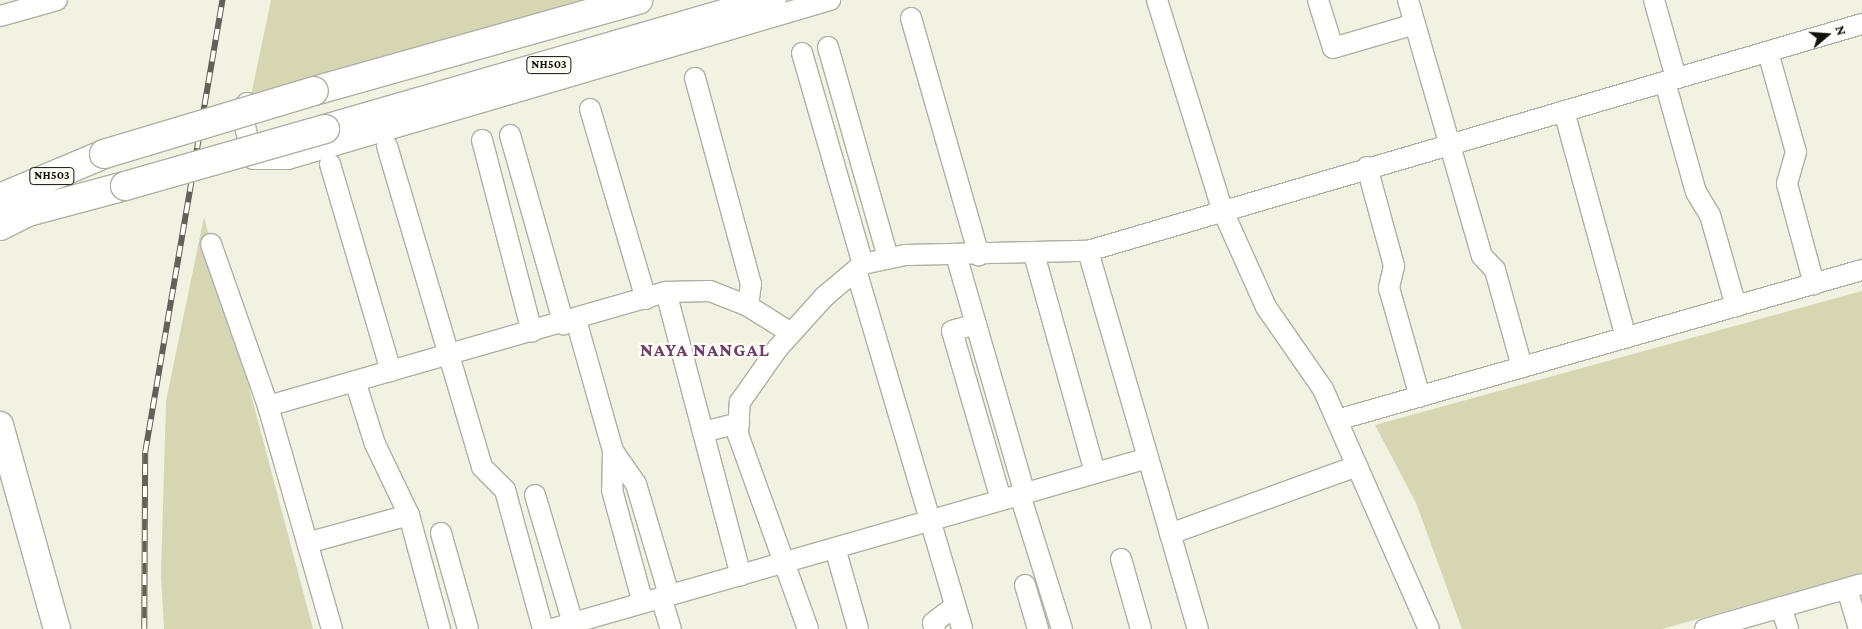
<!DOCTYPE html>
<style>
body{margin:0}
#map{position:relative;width:1862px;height:629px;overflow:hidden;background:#f2f2e3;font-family:"Crimson Pro",serif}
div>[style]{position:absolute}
.green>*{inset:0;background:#d6d7b2}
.roads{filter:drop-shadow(1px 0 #afb0a1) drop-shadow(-1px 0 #afb0a1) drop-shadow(0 1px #afb0a1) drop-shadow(0 -1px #afb0a1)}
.minor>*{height:20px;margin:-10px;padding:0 10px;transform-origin:10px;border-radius:10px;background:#fff}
.major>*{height:26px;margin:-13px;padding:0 13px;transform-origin:13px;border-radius:13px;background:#fff}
.highway>*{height:28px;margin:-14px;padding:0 14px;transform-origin:14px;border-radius:14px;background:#fff}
.rail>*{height:5.5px;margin-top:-2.75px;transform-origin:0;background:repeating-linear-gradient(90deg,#fffff6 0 11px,#616158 0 22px);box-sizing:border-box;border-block:1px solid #616158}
.bridges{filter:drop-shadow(1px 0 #afb0a1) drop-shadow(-1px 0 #afb0a1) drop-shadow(0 1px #afb0a1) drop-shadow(0 -1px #afb0a1)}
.highway-bridge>*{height:28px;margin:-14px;padding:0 14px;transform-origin:14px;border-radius:14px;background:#fff}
span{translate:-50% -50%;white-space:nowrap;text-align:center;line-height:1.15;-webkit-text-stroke:4.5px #fffff6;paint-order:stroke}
.shield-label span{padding:1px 4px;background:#fffff6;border:1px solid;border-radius:4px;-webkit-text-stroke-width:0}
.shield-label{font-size:12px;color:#11110c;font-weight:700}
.district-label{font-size:19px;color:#703c6d;font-weight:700;letter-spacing:1px}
.north{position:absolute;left:1802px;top:10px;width:50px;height:50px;-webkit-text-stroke:4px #fffff6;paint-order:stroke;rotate:72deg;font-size:14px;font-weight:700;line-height:20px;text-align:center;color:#11110c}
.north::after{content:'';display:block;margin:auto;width:18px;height:22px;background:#11110c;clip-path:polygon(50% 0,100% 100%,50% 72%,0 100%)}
</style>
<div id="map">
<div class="green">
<div style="clip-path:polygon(271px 0,595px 0,249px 105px)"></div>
<div style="clip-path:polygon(204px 217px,313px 629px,164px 629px,161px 575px,166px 401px)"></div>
<div style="clip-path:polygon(1862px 291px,1862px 573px,1662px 629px,1462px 629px,1416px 503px,1375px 425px)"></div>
</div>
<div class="roads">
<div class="minor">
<div style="left:1157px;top:0;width:219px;rotate:72.7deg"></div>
<div style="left:1222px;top:209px;width:107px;rotate:65.8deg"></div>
<div style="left:1266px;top:307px;width:100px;rotate:55.2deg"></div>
<div style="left:1323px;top:389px;width:262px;rotate:66.2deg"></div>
<div style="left:1318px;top:0;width:50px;rotate:72.6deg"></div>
<div style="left:1333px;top:48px;width:85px;rotate:-16.3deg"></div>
<div style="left:1408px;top:0;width:266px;rotate:73.9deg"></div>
<div style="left:1482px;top:256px;width:19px;rotate:47deg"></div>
<div style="left:1495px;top:270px;width:101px;rotate:74.4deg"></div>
<div style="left:1654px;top:0;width:81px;rotate:74.2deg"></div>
<div style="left:0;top:16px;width:59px;rotate:-15.7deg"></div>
<div style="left:911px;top:18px;width:247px;rotate:74deg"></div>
<div style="left:828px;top:47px;width:219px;rotate:74.1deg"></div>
<div style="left:1768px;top:52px;width:104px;rotate:74.4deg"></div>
<div style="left:1796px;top:152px;width:33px;rotate:106deg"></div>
<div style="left:1787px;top:184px;width:104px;rotate:74.9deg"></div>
<div style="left:802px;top:53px;width:220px;rotate:73.9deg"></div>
<div style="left:695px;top:78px;width:213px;rotate:74.8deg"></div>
<div style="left:751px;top:284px;width:22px;rotate:98deg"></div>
<div style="left:1665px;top:82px;width:114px;rotate:74.3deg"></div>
<div style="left:1696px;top:192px;width:27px;rotate:59deg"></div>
<div style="left:1710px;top:215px;width:95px;rotate:74.1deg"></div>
<div style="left:247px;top:103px;width:9px;rotate:131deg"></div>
<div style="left:241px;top:110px;width:50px;rotate:76.2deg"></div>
<div style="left:253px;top:159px;width:35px"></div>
<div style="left:288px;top:159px;width:565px;rotate:-16.35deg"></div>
<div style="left:590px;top:109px;width:198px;rotate:73.6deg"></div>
<div style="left:1564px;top:111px;width:235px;rotate:74.7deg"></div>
<div style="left:510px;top:135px;width:197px;rotate:74.1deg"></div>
<div style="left:482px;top:140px;width:198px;rotate:75.4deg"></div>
<div style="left:387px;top:146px;width:335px;rotate:73.5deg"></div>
<div style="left:482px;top:467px;width:33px;rotate:45deg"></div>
<div style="left:505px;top:490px;width:144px;rotate:74.7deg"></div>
<div style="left:330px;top:164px;width:216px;rotate:73.6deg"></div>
<div style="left:1367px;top:167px;width:103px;rotate:74.7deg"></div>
<div style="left:1394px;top:266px;width:23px;rotate:103deg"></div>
<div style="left:1389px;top:288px;width:113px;rotate:74.1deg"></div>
<div style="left:211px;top:244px;width:172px;rotate:70.6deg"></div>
<div style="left:268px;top:406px;width:232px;rotate:74deg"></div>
<div style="left:1088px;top:251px;width:394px;rotate:73.8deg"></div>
<div style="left:1034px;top:254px;width:227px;rotate:74.4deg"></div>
<div style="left:956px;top:255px;width:249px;rotate:73.9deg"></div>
<div style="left:856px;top:270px;width:374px;rotate:73.5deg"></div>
<div style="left:666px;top:292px;width:293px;rotate:75.2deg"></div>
<div style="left:576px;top:320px;width:136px;rotate:74.2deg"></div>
<div style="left:613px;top:451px;width:40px;rotate:55.1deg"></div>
<div style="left:636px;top:484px;width:116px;rotate:73.4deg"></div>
<div style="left:976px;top:324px;width:25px;rotate:164deg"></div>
<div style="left:952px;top:331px;width:176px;rotate:73.8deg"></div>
<div style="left:355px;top:381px;width:66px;rotate:72.4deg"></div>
<div style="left:375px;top:444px;width:79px;rotate:64.4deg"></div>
<div style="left:268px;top:406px;width:414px;rotate:-16deg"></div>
<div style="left:666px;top:292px;width:44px;rotate:-1.3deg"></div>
<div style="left:710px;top:291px;width:41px;rotate:21.5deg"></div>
<div style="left:748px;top:306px;width:51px;rotate:32.1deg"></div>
<div style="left:1337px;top:420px;width:546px;rotate:-15.95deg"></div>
<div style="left:703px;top:432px;width:37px;rotate:-14deg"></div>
<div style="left:613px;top:451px;width:39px;rotate:91deg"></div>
<div style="left:612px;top:490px;width:117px;rotate:74.7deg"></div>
<div style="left:535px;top:495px;width:134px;rotate:73.5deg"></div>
<div style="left:1020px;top:495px;width:140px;rotate:72.6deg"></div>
<div style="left:441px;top:533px;width:100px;rotate:74.3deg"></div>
<div style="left:1170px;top:534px;width:199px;rotate:-20deg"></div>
<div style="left:307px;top:543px;width:106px;rotate:-15.4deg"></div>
<div style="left:409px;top:515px;width:118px;rotate:74.8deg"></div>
<div style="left:835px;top:548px;width:84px;rotate:74.1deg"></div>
<div style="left:1121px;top:559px;width:73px;rotate:74.1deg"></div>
<div style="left:1025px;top:585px;width:46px;rotate:73.5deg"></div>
<div style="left:1847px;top:589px;width:42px;rotate:73.3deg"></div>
<div style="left:661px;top:597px;width:34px;rotate:73deg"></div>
<div style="left:1781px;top:607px;width:23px;rotate:72deg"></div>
<div style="left:552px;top:629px;width:620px;rotate:-16.01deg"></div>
<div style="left:808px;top:629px;width:206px;rotate:-109.8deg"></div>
<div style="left:738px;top:435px;width:33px;rotate:-87deg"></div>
<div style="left:740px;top:402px;width:66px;rotate:-54.9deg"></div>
<div style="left:778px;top:348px;width:70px;rotate:-47.9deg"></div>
<div style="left:825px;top:296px;width:50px;rotate:-40.1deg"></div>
<div style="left:863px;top:264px;width:43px;rotate:-12.1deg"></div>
<div style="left:905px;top:255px;width:183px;rotate:-1.3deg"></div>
<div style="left:1088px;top:251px;width:807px;rotate:-16.35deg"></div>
<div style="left:935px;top:629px;width:6px;rotate:-108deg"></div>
<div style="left:933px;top:623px;width:28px;rotate:-38deg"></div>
<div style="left:1705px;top:629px;width:163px;rotate:-16deg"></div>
</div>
<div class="major">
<div style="left:0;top:425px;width:212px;rotate:74.4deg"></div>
</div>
<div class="highway">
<div style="left:314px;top:91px;width:337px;rotate:-15.7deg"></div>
<div style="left:325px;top:129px;width:465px;rotate:-16.1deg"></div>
<div style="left:0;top:198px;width:113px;rotate:-22.9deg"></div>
<div style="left:0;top:226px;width:31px;rotate:-27deg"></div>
<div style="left:28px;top:212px;width:100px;rotate:-15deg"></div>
</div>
</div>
<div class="rail">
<div style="left:144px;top:629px;width:177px;rotate:-89.7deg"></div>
<div style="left:145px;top:452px;width:459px;rotate:-80.3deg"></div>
</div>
<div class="bridges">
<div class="highway-bridge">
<div style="left:104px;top:154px;width:219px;rotate:-16.7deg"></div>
<div style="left:125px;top:186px;width:208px;rotate:-15.9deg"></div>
</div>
</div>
<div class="shield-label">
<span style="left:549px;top:65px">NH503</span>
<span style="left:52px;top:176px">NH503</span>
</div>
<div class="district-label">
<span style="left:705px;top:350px">NAYA NANGAL</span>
</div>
<div class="north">N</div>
</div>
